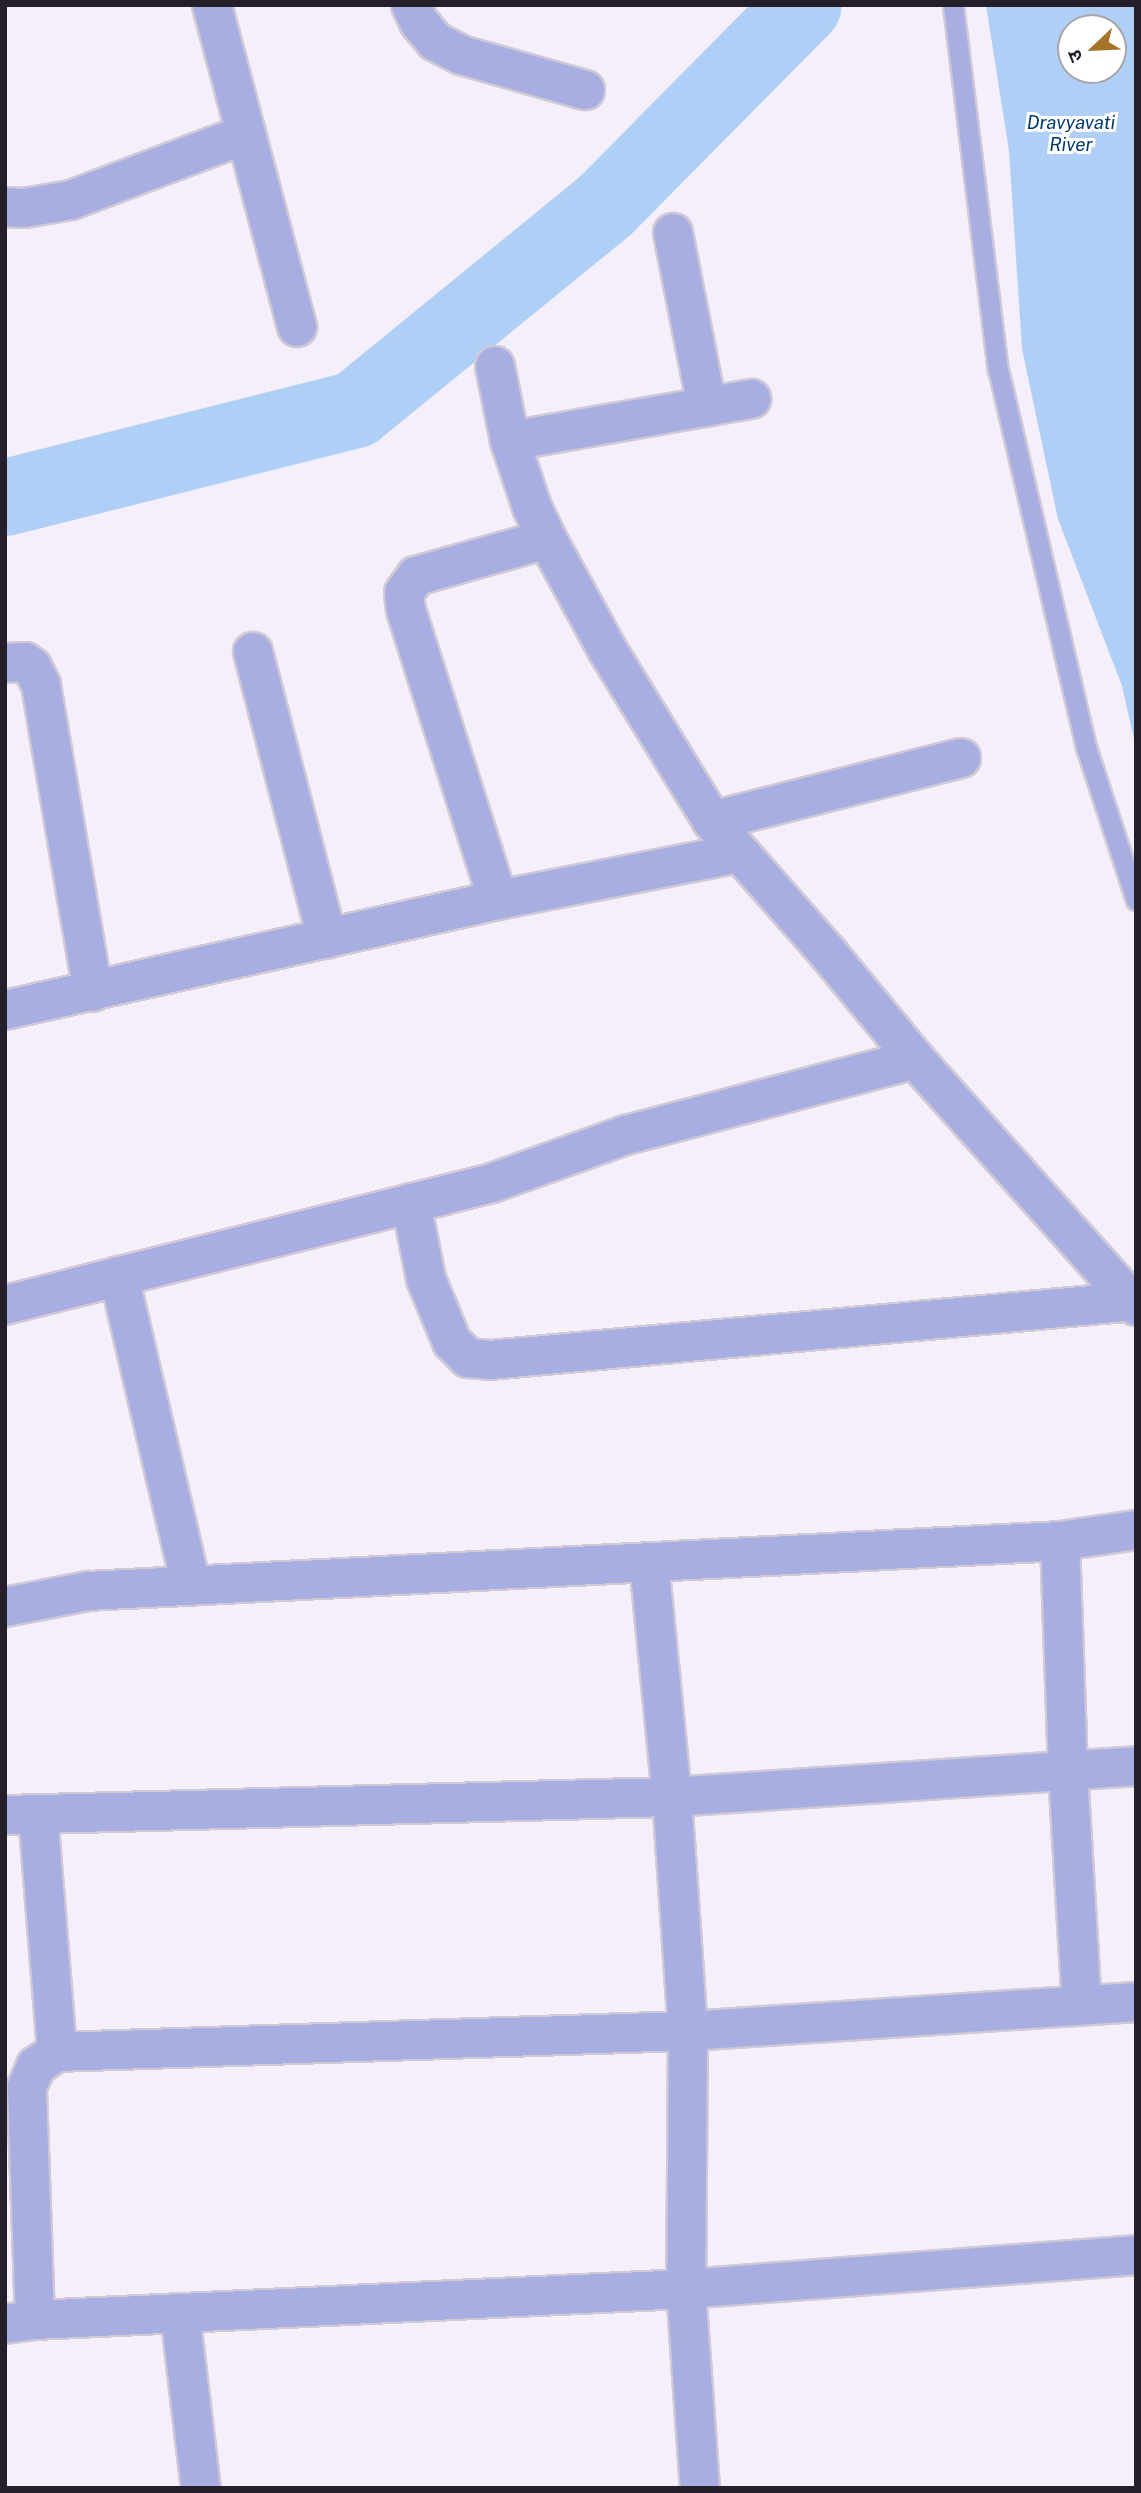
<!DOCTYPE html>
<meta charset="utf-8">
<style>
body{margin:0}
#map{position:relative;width:1141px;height:2493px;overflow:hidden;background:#f4effb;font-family:"Public Sans","Noto Sans Devanagari",sans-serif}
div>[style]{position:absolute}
.water>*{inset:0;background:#b0cff6}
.river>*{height:77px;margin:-38.5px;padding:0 38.5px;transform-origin:38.5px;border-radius:38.5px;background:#b0cff6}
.roads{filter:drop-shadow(2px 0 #cfcad6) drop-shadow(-2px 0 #cfcad6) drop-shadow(0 2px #cfcad6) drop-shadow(0 -2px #cfcad6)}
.service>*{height:19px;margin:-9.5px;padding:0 9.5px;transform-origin:9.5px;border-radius:9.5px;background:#a9aee2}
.minor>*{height:38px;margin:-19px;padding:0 19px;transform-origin:19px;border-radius:19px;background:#a9aee2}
span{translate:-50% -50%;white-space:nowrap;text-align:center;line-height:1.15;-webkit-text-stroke:6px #fff;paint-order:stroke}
.water-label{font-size:19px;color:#00376e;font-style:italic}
.frame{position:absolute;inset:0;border:7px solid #251f2b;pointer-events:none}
.north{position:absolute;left:1057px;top:14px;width:70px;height:70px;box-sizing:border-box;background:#fff;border:2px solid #a8a5aa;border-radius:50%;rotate:247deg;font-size:19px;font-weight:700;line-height:28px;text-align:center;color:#251f2b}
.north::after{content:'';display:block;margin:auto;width:24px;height:32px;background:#a47428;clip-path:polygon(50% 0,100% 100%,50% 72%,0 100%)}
</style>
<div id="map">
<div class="water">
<div style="clip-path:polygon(evenodd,986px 5px,1136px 5px,1136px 748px,1122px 686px,1058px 519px,1022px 349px,1009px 151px,986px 5px,1071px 28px,1113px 28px,1113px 70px,1071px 70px,1071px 28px)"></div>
</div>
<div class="river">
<div style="left:5px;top:497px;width:361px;rotate:-14.1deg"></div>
<div style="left:355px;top:409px;width:323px;rotate:-39.2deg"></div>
<div style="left:605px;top:205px;width:281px;rotate:-45.3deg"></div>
</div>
<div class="roads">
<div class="service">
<div style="left:953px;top:5px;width:367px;rotate:83deg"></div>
<div style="left:998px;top:369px;width:391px;rotate:76.9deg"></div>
<div style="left:1087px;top:750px;width:158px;rotate:71.9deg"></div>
</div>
<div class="minor">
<div style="left:212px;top:5px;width:333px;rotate:75.2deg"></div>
<div style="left:411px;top:5px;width:19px;rotate:65deg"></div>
<div style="left:419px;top:22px;width:26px;rotate:50deg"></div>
<div style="left:436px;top:42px;width:28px;rotate:27deg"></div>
<div style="left:461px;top:55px;width:129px;rotate:15.8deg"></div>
<div style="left:5px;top:207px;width:19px;rotate:3deg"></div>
<div style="left:24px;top:208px;width:48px;rotate:-9.7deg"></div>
<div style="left:71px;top:200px;width:187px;rotate:-20.7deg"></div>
<div style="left:673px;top:233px;width:177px;rotate:78.9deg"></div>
<div style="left:495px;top:366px;width:76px;rotate:78.7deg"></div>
<div style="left:510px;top:441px;width:70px;rotate:71.6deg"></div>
<div style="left:532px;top:507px;width:35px;rotate:65deg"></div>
<div style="left:547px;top:539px;width:128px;rotate:61.4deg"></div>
<div style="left:608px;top:651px;width:199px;rotate:58.5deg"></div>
<div style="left:712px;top:821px;width:176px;rotate:48.7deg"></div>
<div style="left:828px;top:953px;width:137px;rotate:50.6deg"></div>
<div style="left:915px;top:1059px;width:331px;rotate:48.2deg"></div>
<div style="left:510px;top:441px;width:245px;rotate:-9.9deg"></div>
<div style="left:253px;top:652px;width:296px;rotate:75.5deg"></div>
<div style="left:5px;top:663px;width:20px;rotate:-3deg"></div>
<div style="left:25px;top:662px;width:9px;rotate:36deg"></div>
<div style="left:32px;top:667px;width:20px;rotate:63deg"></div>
<div style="left:41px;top:685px;width:311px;rotate:80.4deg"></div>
<div style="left:712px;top:821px;width:257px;rotate:-14.2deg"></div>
<div style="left:498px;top:900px;width:304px;rotate:-107.6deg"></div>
<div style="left:406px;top:610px;width:17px;rotate:-97deg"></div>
<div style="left:404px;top:593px;width:21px;rotate:-55deg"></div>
<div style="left:416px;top:576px;width:136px;rotate:-15.8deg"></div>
<div style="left:5px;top:1010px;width:505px;rotate:-12.58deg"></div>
<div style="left:498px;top:900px;width:246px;rotate:-11deg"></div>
<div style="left:411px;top:1203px;width:77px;rotate:78.8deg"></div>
<div style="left:426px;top:1279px;width:68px;rotate:67.6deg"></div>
<div style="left:452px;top:1342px;width:23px;rotate:45deg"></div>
<div style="left:468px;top:1358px;width:22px;rotate:5deg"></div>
<div style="left:490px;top:1360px;width:649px;rotate:-5.22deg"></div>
<div style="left:119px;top:1276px;width:318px;rotate:76.9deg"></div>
<div style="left:5px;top:1305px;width:502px;rotate:-14.06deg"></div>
<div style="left:492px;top:1183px;width:142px;rotate:-19.7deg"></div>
<div style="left:626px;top:1135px;width:299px;rotate:-14.7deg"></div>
<div style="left:1060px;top:1541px;width:231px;rotate:88deg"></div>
<div style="left:1068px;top:1772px;width:233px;rotate:86.6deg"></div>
<div style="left:649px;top:1562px;width:236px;rotate:84.4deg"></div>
<div style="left:672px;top:1797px;width:235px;rotate:86.1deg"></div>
<div style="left:688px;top:2031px;width:258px;rotate:90.4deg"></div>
<div style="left:686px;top:2289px;width:199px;rotate:86deg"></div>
<div style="left:5px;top:1607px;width:85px;rotate:-10.9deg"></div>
<div style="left:88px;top:1591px;width:973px;rotate:-2.94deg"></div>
<div style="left:1060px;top:1541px;width:77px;rotate:-8.2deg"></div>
<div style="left:38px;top:1814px;width:239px;rotate:85.4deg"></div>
<div style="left:5px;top:1815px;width:667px;rotate:-1.55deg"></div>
<div style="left:672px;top:1797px;width:465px;rotate:-3.8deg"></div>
<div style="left:180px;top:2313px;width:176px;rotate:83.2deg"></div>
<div style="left:35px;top:2320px;width:233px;rotate:-92deg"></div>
<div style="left:27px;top:2087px;width:23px;rotate:-67deg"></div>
<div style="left:36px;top:2066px;width:25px;rotate:-34deg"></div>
<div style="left:57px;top:2052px;width:631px;rotate:-1.91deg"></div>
<div style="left:688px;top:2031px;width:449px;rotate:-3.7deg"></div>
<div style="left:5px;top:2324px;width:30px;rotate:-8deg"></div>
<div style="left:35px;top:2320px;width:652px;rotate:-2.73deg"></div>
<div style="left:686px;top:2289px;width:451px;rotate:-4.3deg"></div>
</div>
</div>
<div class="water-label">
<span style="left:1071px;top:134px">Dravyavati<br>River</span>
</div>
<div class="frame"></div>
<div class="north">उ</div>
</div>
